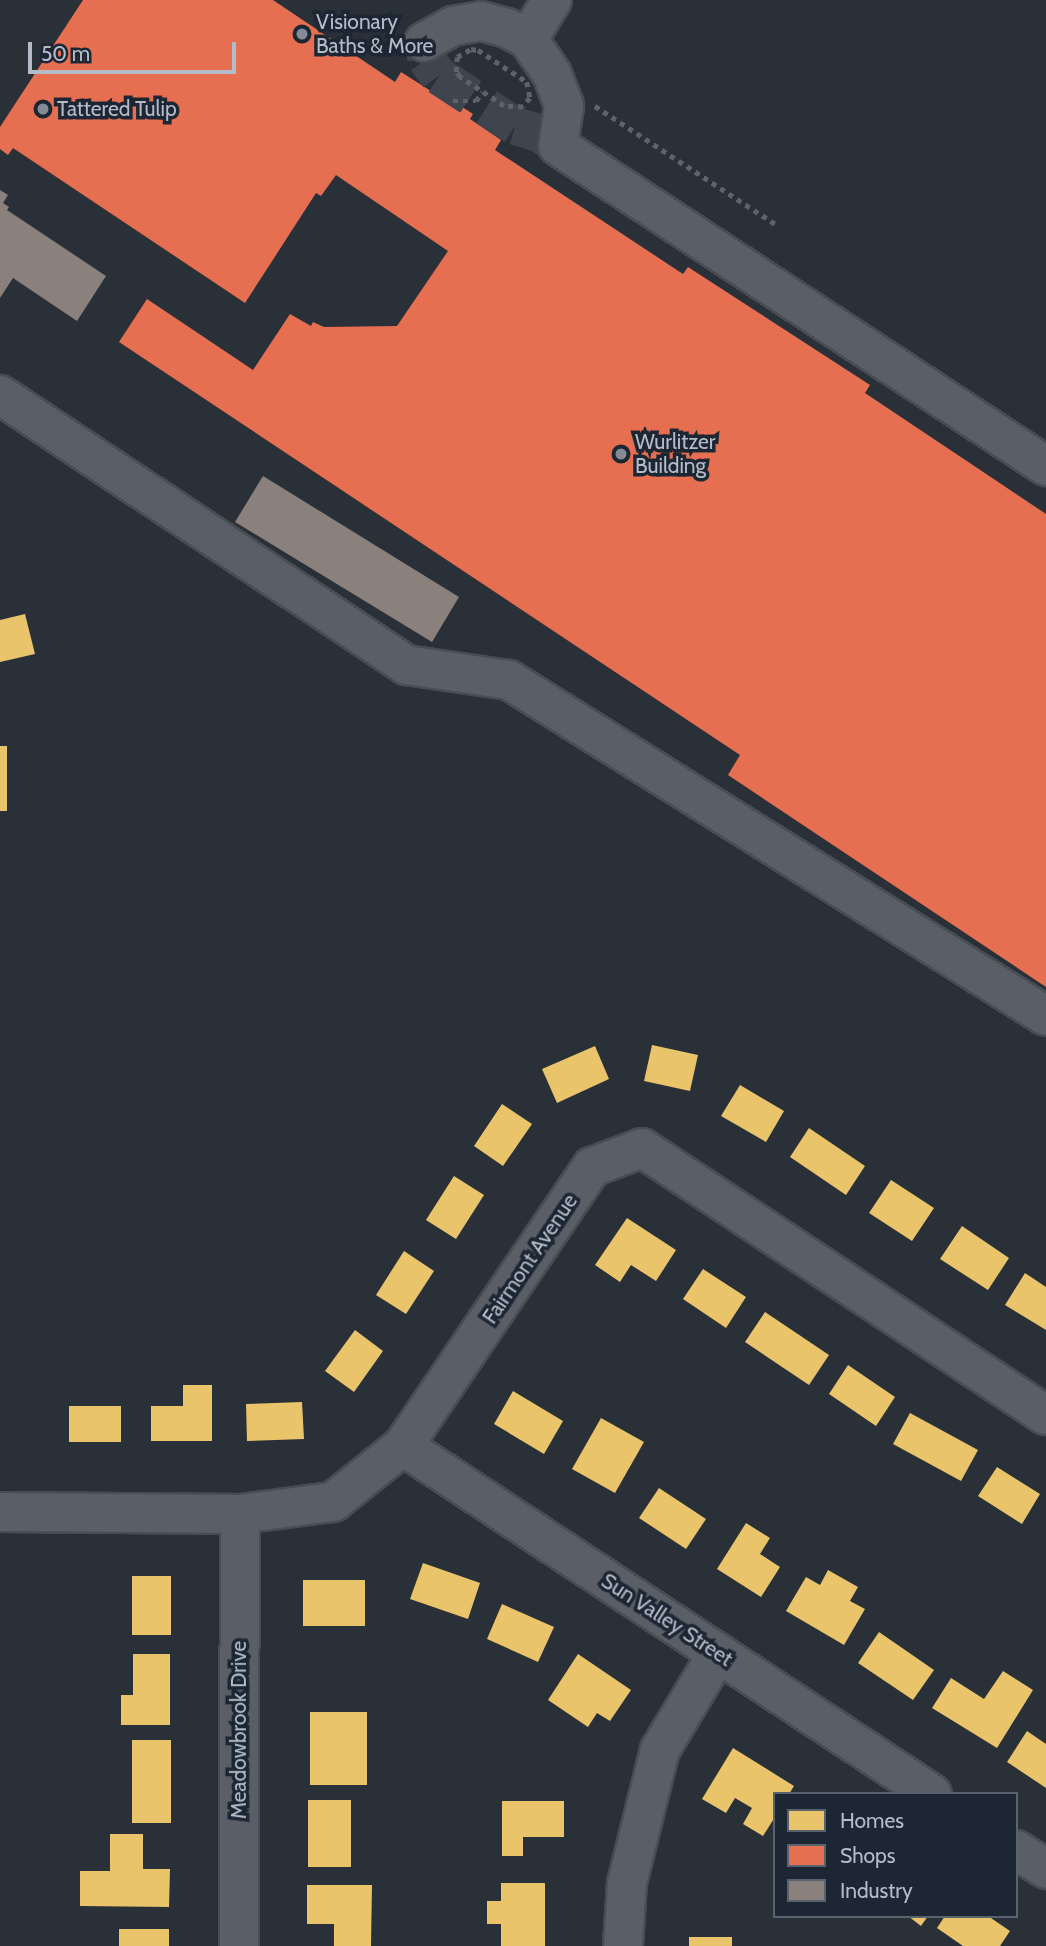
<!DOCTYPE html>
<style>
body{margin:0}
#map{position:relative;width:1046px;height:1946px;overflow:hidden;background:#2a3038;font-family:Cabin,sans-serif}
div>[style]{position:absolute}
.homes>*{inset:0;background:#e9c46a}
.shops>*{inset:0;background:#e76f51}
.industry>*{inset:0;background:#8a817c}
.minor-tunnel>*{height:38px;margin-top:-19px;transform-origin:0;background:repeating-linear-gradient(90deg,#3f454e 0 38px,transparent 0 57px)}
.path>*{height:4.5px;margin-top:-2.25px;transform-origin:0;background:repeating-linear-gradient(90deg,#5d636a 0 5px,transparent 0 10px)}
.roads{filter:drop-shadow(2px 0 #484c53) drop-shadow(-2px 0 #484c53) drop-shadow(0 2px #484c53) drop-shadow(0 -2px #484c53)}
.minor>*{height:38px;margin:-19px;padding:0 19px;transform-origin:19px;border-radius:19px;background:#5a5e66}
.dots>*{width:19px;height:19px;translate:-50% -50%;box-sizing:border-box;border:4px solid #1d2633;border-radius:50%}
span{translate:-50% -50%;white-space:nowrap;text-align:center;line-height:1.15;-webkit-text-stroke:7px #1d2633;paint-order:stroke}
.poi-label{font-size:21px;color:#b4bcc9}
.left{translate:0 -50%;text-align:left}
.street-label{font-size:21px;color:#b4bcc9}
.legend{position:absolute;left:773px;top:1792px;width:245px;height:126px;box-sizing:border-box;background:#1d2633;border:2px solid #59626f;margin:0;padding:9px 12px;list-style:none;font-size:21px;color:#b4bcc9}
.legend li{display:flex;align-items:center;gap:14px;height:35px}
.legend b{width:35px;border:2px solid #59626f}
.scale{position:absolute;left:28px;top:42px;width:208px;height:32px;box-sizing:border-box;border:4px solid #b4bcc9;border-top:0;padding-left:9px;font-size:21px;line-height:24px;white-space:nowrap;color:#b4bcc9;-webkit-text-stroke:5px #1d2633;paint-order:stroke}
</style>
<div id="map">
<div class="homes">
<div style="clip-path:polygon(25px 614px,35px 654px,0 662px,0 620px)"></div>
<div style="clip-path:polygon(0 746px,7px 746px,7px 811px,0 811px)"></div>
<div style="clip-path:polygon(652px 1045px,698px 1055px,690px 1091px,644px 1081px)"></div>
<div style="clip-path:polygon(595px 1046px,609px 1079px,557px 1103px,542px 1069px)"></div>
<div style="clip-path:polygon(740px 1085px,784px 1111px,766px 1142px,721px 1116px)"></div>
<div style="clip-path:polygon(502px 1104px,532px 1124px,503px 1166px,474px 1146px)"></div>
<div style="clip-path:polygon(809px 1128px,865px 1166px,846px 1195px,790px 1157px)"></div>
<div style="clip-path:polygon(454px 1176px,484px 1195px,456px 1239px,426px 1220px)"></div>
<div style="clip-path:polygon(891px 1180px,934px 1208px,912px 1241px,869px 1213px)"></div>
<div style="clip-path:polygon(627px 1218px,676px 1250px,656px 1281px,631px 1265px,620px 1282px,595px 1265px)"></div>
<div style="clip-path:polygon(962px 1226px,1009px 1258px,988px 1290px,940px 1259px)"></div>
<div style="clip-path:polygon(404px 1251px,434px 1271px,406px 1314px,376px 1295px)"></div>
<div style="clip-path:polygon(703px 1269px,746px 1297px,726px 1328px,683px 1299px)"></div>
<div style="clip-path:polygon(1025px 1273px,1046px 1287px,1046px 1330px,1005px 1305px)"></div>
<div style="clip-path:polygon(765px 1312px,829px 1355px,809px 1385px,745px 1342px)"></div>
<div style="clip-path:polygon(355px 1330px,383px 1351px,354px 1392px,325px 1371px)"></div>
<div style="clip-path:polygon(848px 1365px,895px 1397px,876px 1426px,829px 1394px)"></div>
<div style="clip-path:polygon(183px 1385px,212px 1385px,212px 1441px,151px 1441px,151px 1406px,183px 1406px)"></div>
<div style="clip-path:polygon(513px 1391px,563px 1421px,544px 1454px,494px 1424px)"></div>
<div style="clip-path:polygon(302px 1402px,304px 1439px,247px 1441px,246px 1404px)"></div>
<div style="clip-path:polygon(69px 1406px,121px 1406px,121px 1442px,69px 1442px)"></div>
<div style="clip-path:polygon(910px 1413px,978px 1450px,961px 1481px,893px 1444px)"></div>
<div style="clip-path:polygon(601px 1418px,644px 1442px,615px 1493px,572px 1469px)"></div>
<div style="clip-path:polygon(997px 1467px,1040px 1494px,1022px 1524px,978px 1496px)"></div>
<div style="clip-path:polygon(659px 1488px,706px 1519px,686px 1549px,639px 1518px)"></div>
<div style="clip-path:polygon(746px 1523px,770px 1538px,760px 1554px,780px 1567px,761px 1597px,717px 1569px)"></div>
<div style="clip-path:polygon(423px 1563px,480px 1583px,468px 1619px,410px 1599px)"></div>
<div style="clip-path:polygon(828px 1570px,858px 1587px,850px 1601px,865px 1609px,844px 1645px,786px 1611px,806px 1577px,820px 1585px)"></div>
<div style="clip-path:polygon(132px 1576px,171px 1576px,171px 1635px,132px 1635px)"></div>
<div style="clip-path:polygon(303px 1580px,365px 1580px,365px 1626px,303px 1626px)"></div>
<div style="clip-path:polygon(502px 1604px,554px 1627px,538px 1662px,487px 1639px)"></div>
<div style="clip-path:polygon(879px 1632px,934px 1670px,913px 1700px,858px 1663px)"></div>
<div style="clip-path:polygon(133px 1654px,170px 1654px,170px 1725px,121px 1725px,121px 1695px,133px 1695px)"></div>
<div style="clip-path:polygon(578px 1654px,631px 1690px,610px 1721px,597px 1713px,588px 1727px,548px 1700px)"></div>
<div style="clip-path:polygon(1003px 1671px,1033px 1690px,997px 1748px,932px 1708px,951px 1678px,984px 1699px)"></div>
<div style="clip-path:polygon(310px 1712px,367px 1712px,367px 1785px,310px 1785px)"></div>
<div style="clip-path:polygon(1027px 1731px,1046px 1744px,1046px 1788px,1007px 1762px)"></div>
<div style="clip-path:polygon(132px 1740px,171px 1740px,171px 1823px,132px 1823px)"></div>
<div style="clip-path:polygon(733px 1748px,794px 1786px,789px 1794px,775px 1794px,775px 1817px,763px 1836px,743px 1824px,752px 1808px,735px 1798px,726px 1813px,702px 1799px)"></div>
<div style="clip-path:polygon(308px 1800px,351px 1800px,351px 1867px,308px 1867px)"></div>
<div style="clip-path:polygon(502px 1801px,564px 1801px,564px 1837px,523px 1837px,523px 1856px,502px 1856px)"></div>
<div style="clip-path:polygon(110px 1834px,143px 1834px,143px 1869px,170px 1869px,169px 1907px,80px 1906px,80px 1871px,110px 1871px)"></div>
<div style="clip-path:polygon(501px 1883px,545px 1883px,545px 1946px,501px 1946px,501px 1924px,487px 1924px,487px 1901px,501px 1901px)"></div>
<div style="clip-path:polygon(307px 1885px,372px 1885px,371px 1946px,334px 1946px,334px 1924px,307px 1924px)"></div>
<div style="clip-path:polygon(908px 1916px,928px 1916px,921px 1926px)"></div>
<div style="clip-path:polygon(945px 1916px,988px 1916px,1010px 1931px,1000px 1946px,963px 1946px,937px 1928px)"></div>
<div style="clip-path:polygon(119px 1929px,169px 1929px,169px 1946px,119px 1946px)"></div>
<div style="clip-path:polygon(689px 1937px,732px 1937px,732px 1946px,689px 1946px)"></div>
</div>
<div class="shops">
<div style="clip-path:polygon(83px 0,273px 0,395px 82px,401px 72px,434px 93px,436px 90px,473px 114px,470px 119px,501px 140px,495px 150px,683px 274px,688px 267px,870px 385px,865px 393px,1046px 514px,1046px 987px,728px 775px,740px 755px,119px 342px,147px 299px,253px 370px,290px 314px,311px 326px,313px 322px,324px 327px,397px 326px,448px 251px,336px 175px,321px 196px,316px 193px,245px 303px,13px 148px,8px 155px,0 149px,0 127px)"></div>
</div>
<div class="industry">
<div style="clip-path:polygon(0 190px,8px 195px,3px 203px,9px 207px,7px 210px,106px 276px,77px 321px,13px 278px,0 298px)"></div>
<div style="clip-path:polygon(263px 476px,459px 597px,432px 642px,235px 522px)"></div>
</div>
<div class="minor-tunnel">
<div style="left:424px;top:42px;width:17px;rotate:83deg"></div>
<div style="left:426px;top:59px;width:21px;rotate:53deg"></div>
<div style="left:439px;top:76px;width:91px;rotate:33.3deg"></div>
<div style="left:515px;top:126px;width:25px;rotate:16deg"></div>
<div style="left:539px;top:133px;width:23px;rotate:34deg"></div>
</div>
<div class="path">
<div style="left:471px;top:49px;width:7px;rotate:8deg"></div>
<div style="left:478px;top:50px;width:59px;rotate:33.1deg"></div>
<div style="left:527px;top:82px;width:16px;rotate:79deg"></div>
<div style="left:530px;top:98px;width:11px;rotate:128deg"></div>
<div style="left:523px;top:107px;width:19px;rotate:-177deg"></div>
<div style="left:504px;top:106px;width:53px;rotate:-146.6deg"></div>
<div style="left:460px;top:77px;width:6px;rotate:-129deg"></div>
<div style="left:456px;top:72px;width:15px;rotate:-86deg"></div>
<div style="left:457px;top:57px;width:16px;rotate:-30deg"></div>
<div style="left:453px;top:101px;width:23px"></div>
<div style="left:476px;top:101px;width:11px;rotate:-56deg"></div>
<div style="left:595px;top:106px;width:215px;rotate:33.2deg"></div>
</div>
<div class="roads">
<div class="minor">
<div style="left:528px;top:39px;width:46px;rotate:-58.4deg"></div>
<div style="left:424px;top:42px;width:33px;rotate:-29deg"></div>
<div style="left:453px;top:26px;width:28px;rotate:-10deg"></div>
<div style="left:481px;top:21px;width:27px;rotate:15deg"></div>
<div style="left:507px;top:28px;width:24px;rotate:28deg"></div>
<div style="left:528px;top:39px;width:42px;rotate:55.6deg"></div>
<div style="left:552px;top:74px;width:34px;rotate:69deg"></div>
<div style="left:564px;top:106px;width:40px;rotate:98.5deg"></div>
<div style="left:558px;top:146px;width:584px;rotate:33.25deg"></div>
<div style="left:0;top:395px;width:488px;rotate:33.6deg"></div>
<div style="left:406px;top:665px;width:104px;rotate:8.3deg"></div>
<div style="left:509px;top:680px;width:633px;rotate:32.03deg"></div>
<div style="left:403px;top:1446px;width:633px;rotate:33.34deg"></div>
<div style="left:0;top:1512px;width:240px;rotate:0.5deg"></div>
<div style="left:240px;top:1514px;width:94px;rotate:-7.4deg"></div>
<div style="left:333px;top:1502px;width:90px;rotate:-38.7deg"></div>
<div style="left:403px;top:1446px;width:337px;rotate:-55.9deg"></div>
<div style="left:592px;top:1167px;width:53px;rotate:-20.8deg"></div>
<div style="left:642px;top:1148px;width:484px;rotate:33.5deg"></div>
<div style="left:1016px;top:1850px;width:36px;rotate:32deg"></div>
<div style="left:239px;top:1946px;width:432px;rotate:-89.9deg"></div>
<div style="left:623px;top:1946px;width:63px;rotate:-86.4deg"></div>
<div style="left:627px;top:1883px;width:137px;rotate:-76.1deg"></div>
<div style="left:660px;top:1750px;width:113px;rotate:-59.1deg"></div>
</div>
</div>
<div class="dots">
<div style="left:302px;top:34px;background:#848b96"></div>
<div style="left:43px;top:109px;background:#848b96"></div>
<div style="left:621px;top:454px;background:#848b96"></div>
</div>
<div class="poi-label">
<span class="left" style="left:316px;top:34px">Visionary<br>Baths &amp; More</span>
<span class="left" style="left:57px;top:109px">Tattered Tulip</span>
<span class="left" style="left:635px;top:454px">Wurlitzer<br>Building</span>
</div>
<div class="street-label">
<span style="left:530px;top:1259px;rotate:-56deg">Fairmont Avenue</span>
<span style="left:667px;top:1620px;rotate:33deg">Sun Valley Street</span>
<span style="left:239px;top:1730px;rotate:-90deg">Meadowbrook Drive</span>
</div>
<ul class="legend">
<li><b style="height:19px;background:#e9c46a"></b>Homes</li>
<li><b style="height:19px;background:#e76f51"></b>Shops</li>
<li><b style="height:19px;background:#8a817c"></b>Industry</li>
</ul>
<div class="scale">50 m</div>
</div>
